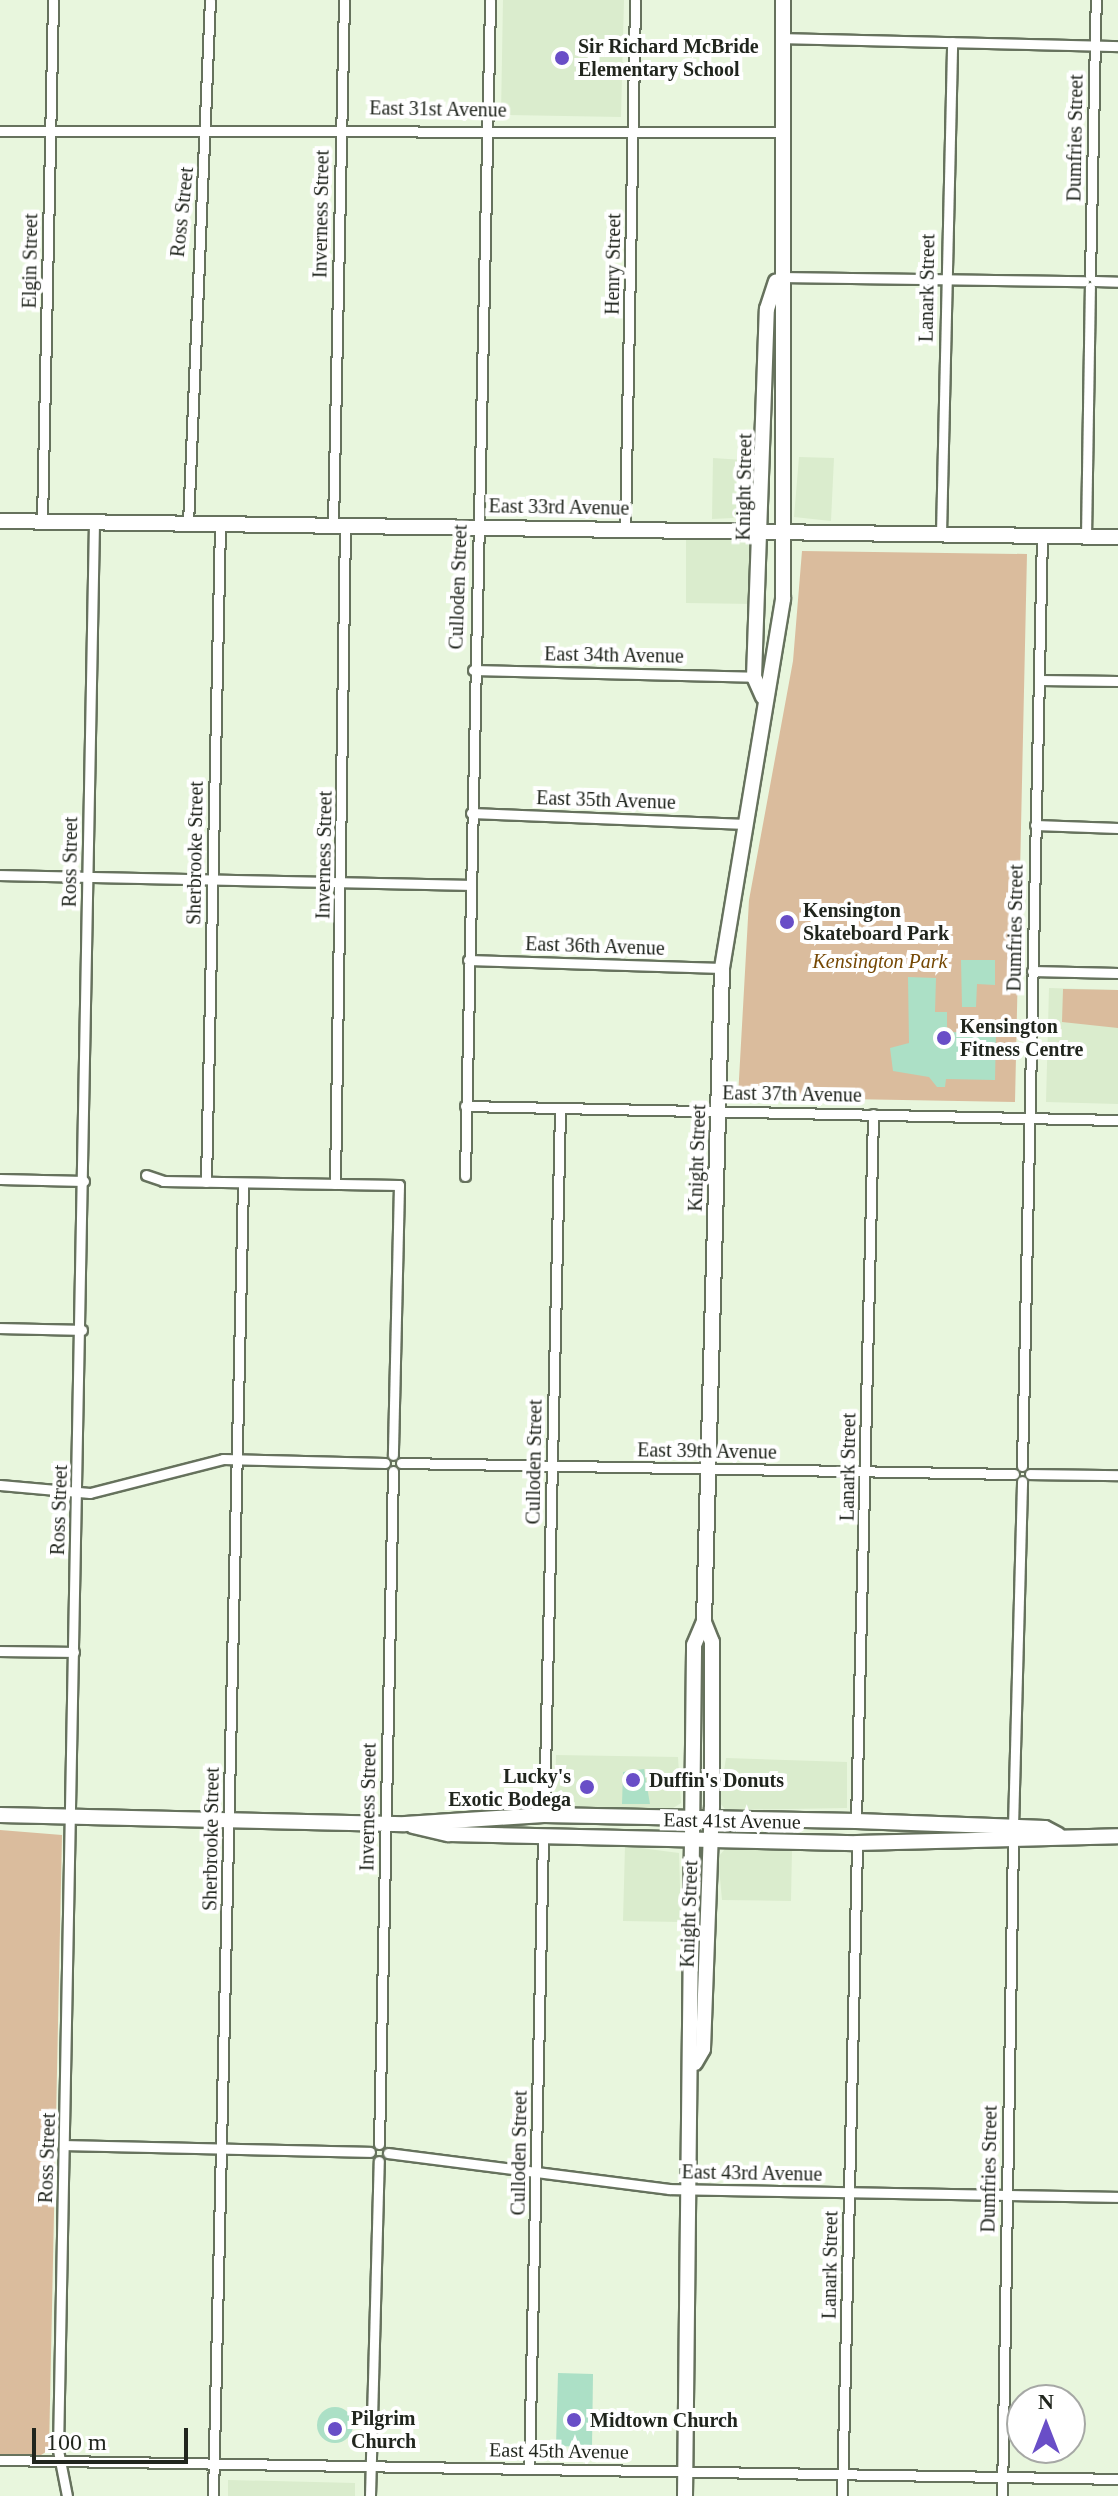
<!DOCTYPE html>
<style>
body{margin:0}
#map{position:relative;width:1118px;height:2496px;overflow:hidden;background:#e8f6dd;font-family:"Times New Roman",serif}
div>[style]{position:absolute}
.built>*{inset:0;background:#daeccd}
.green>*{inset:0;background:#dabc9d}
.building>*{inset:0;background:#ace0c6}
.round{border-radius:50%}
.roads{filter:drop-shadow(2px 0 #66725d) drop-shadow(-2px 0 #66725d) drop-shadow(0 2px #66725d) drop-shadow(0 -2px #66725d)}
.street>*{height:9px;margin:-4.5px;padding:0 4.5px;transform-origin:4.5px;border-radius:4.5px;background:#fff}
.secondary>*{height:14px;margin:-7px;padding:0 7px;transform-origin:7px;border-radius:7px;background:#fff}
.dots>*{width:22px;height:22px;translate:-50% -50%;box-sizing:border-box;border:4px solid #fff;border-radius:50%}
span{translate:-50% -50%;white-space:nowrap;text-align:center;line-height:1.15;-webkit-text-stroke:8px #fff;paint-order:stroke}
.poi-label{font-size:20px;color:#21261e;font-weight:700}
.left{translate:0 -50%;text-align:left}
.right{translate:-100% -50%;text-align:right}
.street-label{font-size:20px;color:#21261e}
.park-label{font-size:20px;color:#754804;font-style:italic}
.north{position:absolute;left:1006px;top:2384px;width:80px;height:80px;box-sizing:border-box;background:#fff;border:2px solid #a6a8a5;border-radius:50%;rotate:0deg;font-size:22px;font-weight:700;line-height:32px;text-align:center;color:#21261e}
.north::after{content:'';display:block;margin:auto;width:28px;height:36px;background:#694ec7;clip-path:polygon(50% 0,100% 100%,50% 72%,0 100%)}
.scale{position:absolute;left:32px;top:2428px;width:156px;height:36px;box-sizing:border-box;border:4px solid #21261e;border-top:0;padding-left:10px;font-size:24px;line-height:28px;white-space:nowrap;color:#21261e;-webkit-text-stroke:6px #fff;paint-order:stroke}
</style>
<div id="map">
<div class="built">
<div style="clip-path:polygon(503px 0,624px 0,621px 117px,501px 115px)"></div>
<div style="clip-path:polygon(799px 457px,834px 458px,831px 521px,794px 517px)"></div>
<div style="clip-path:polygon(713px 458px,758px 461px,754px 517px,712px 519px)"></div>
<div style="clip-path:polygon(686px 538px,752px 540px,754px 604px,686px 603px)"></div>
<div style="clip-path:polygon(1049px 988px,1118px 990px,1118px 1104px,1046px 1102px)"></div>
<div style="clip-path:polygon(556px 1755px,678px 1757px,681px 1803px,670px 1810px,555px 1809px)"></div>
<div style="clip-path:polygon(726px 1758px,847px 1762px,847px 1808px,726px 1810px,719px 1802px)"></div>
<div style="clip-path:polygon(625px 1846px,679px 1853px,681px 1922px,623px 1921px)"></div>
<div style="clip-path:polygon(725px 1849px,792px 1849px,791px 1901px,722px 1900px,718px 1857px)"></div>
<div style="clip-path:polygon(228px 2480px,355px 2483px,355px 2496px,228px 2496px)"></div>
</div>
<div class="green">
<div style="clip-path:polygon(802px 551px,1027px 554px,1015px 1102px,738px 1097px,749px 900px,793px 661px)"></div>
<div style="clip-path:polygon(1063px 989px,1118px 990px,1118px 1028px,1062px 1022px)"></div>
<div style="clip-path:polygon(0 1830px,62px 1835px,49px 2450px,41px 2455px,0 2454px)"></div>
</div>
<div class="building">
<div style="clip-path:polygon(961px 960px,995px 960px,995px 985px,977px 984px,976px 1007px,962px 1007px)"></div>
<div style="clip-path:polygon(908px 977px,936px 978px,935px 1012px,947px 1012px,947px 1032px,996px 1033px,995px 1080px,946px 1079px,945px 1087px,937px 1087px,929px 1077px,893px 1071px,890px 1048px,909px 1043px)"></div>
<div style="clip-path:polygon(644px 1769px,650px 1804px,622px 1804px,623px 1772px)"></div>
<div style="clip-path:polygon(558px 2373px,593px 2374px,592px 2447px,556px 2446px)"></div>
<div class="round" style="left:317px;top:2407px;width:36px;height:36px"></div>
</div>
<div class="roads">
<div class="street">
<div style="left:782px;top:38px;width:336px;rotate:1.4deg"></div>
<div style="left:0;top:131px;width:780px;rotate:0.07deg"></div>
<div style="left:1090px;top:276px;width:276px;rotate:-88.8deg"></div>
<div style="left:779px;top:277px;width:305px;rotate:0.8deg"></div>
<div style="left:1095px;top:281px;width:23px;rotate:2deg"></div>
<div style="left:42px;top:522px;width:522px;rotate:-88.79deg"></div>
<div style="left:188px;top:524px;width:524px;rotate:-87.6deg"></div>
<div style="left:333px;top:525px;width:525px;rotate:-88.8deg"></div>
<div style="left:625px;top:528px;width:528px;rotate:-88.91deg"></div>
<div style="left:941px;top:534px;width:492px;rotate:-88.7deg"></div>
<div style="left:1086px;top:537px;width:250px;rotate:-89.1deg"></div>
<div style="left:473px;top:670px;width:281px;rotate:1.4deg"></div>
<div style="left:1040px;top:680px;width:78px;rotate:0.7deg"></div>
<div style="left:471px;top:813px;width:269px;rotate:2.3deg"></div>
<div style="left:1035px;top:825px;width:83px;rotate:2.1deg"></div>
<div style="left:0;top:875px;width:469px;rotate:1.2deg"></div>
<div style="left:468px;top:960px;width:254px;rotate:1.8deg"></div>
<div style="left:1032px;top:971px;width:86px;rotate:1.3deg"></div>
<div style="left:465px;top:1106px;width:653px;rotate:1.23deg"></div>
<div style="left:146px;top:1175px;width:18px;rotate:19deg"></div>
<div style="left:163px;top:1181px;width:236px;rotate:1deg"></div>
<div style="left:399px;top:1185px;width:270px;rotate:91.3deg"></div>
<div style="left:465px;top:1176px;width:1176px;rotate:-88.78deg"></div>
<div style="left:0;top:1179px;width:84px;rotate:1.4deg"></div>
<div style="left:206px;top:1182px;width:657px;rotate:-88.78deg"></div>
<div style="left:335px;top:1184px;width:659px;rotate:-89.13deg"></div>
<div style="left:0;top:1328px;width:82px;rotate:1.4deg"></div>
<div style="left:401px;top:1463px;width:613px;rotate:1.03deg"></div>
<div style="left:1022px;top:1466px;width:930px;rotate:-88.77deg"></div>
<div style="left:1030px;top:1474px;width:88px;rotate:0.7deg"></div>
<div style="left:0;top:1485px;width:90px;rotate:5.1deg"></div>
<div style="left:90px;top:1493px;width:137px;rotate:-14.3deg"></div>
<div style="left:223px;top:1459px;width:162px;rotate:1.4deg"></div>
<div style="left:0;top:1651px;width:74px;rotate:0.8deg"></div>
<div style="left:544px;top:1815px;width:707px;rotate:-88.7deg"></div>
<div style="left:856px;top:1821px;width:707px;rotate:-88.62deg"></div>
<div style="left:1013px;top:1827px;width:346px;rotate:-88.5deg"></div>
<div style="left:379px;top:2144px;width:673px;rotate:-88.81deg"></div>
<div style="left:66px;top:2145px;width:304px;rotate:1.3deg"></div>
<div style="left:388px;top:2153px;width:283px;rotate:7.3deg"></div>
<div style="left:669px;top:2189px;width:449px;rotate:1deg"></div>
<div style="left:0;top:2460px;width:1118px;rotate:0.97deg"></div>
<div style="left:529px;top:2469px;width:632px;rotate:-88.73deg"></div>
<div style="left:67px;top:2496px;width:47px;rotate:-101.1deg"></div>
<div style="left:58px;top:2450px;width:1927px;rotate:-88.93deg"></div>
<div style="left:213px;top:2496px;width:1313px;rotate:-88.69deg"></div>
<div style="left:370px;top:2496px;width:335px;rotate:-88.5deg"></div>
<div style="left:842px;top:2496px;width:653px;rotate:-88.68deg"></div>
<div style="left:1002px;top:2496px;width:654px;rotate:-89.04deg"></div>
</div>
<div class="secondary">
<div style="left:0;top:521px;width:1118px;rotate:0.82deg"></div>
<div style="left:763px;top:697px;width:22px;rotate:-114deg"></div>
<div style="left:754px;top:677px;width:368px;rotate:-88deg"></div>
<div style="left:767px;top:309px;width:29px;rotate:-72deg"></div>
<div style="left:0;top:1815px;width:405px;rotate:1.3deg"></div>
<div style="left:405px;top:1824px;width:139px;rotate:-3.7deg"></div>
<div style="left:544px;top:1815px;width:312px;rotate:1.1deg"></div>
<div style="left:856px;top:1821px;width:189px;rotate:2.1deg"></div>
<div style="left:1045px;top:1828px;width:15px;rotate:28deg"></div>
<div style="left:413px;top:1826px;width:37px;rotate:13deg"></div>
<div style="left:449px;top:1834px;width:408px;rotate:1.3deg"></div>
<div style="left:857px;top:1843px;width:261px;rotate:-1.5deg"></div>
<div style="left:695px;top:2063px;width:16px;rotate:-60deg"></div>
<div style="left:703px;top:2049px;width:242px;rotate:-87.9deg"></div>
<div style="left:712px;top:1807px;width:165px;rotate:-90deg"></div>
<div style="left:712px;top:1642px;width:22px;rotate:-112deg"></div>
<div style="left:685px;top:2496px;width:851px;rotate:-89.39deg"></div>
<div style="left:694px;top:1645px;width:25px;rotate:-67deg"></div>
<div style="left:704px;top:1622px;width:654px;rotate:-88.42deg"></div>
<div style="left:722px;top:968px;width:374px;rotate:-80.6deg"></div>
<div style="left:783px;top:599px;width:599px;rotate:-90deg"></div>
</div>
</div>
<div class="dots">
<div style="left:562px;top:58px;background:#694ec7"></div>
<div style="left:787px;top:922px;background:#694ec7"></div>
<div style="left:944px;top:1038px;background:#694ec7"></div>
<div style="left:633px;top:1780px;background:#694ec7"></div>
<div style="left:587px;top:1787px;background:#694ec7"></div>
<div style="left:574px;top:2420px;background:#694ec7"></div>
<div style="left:335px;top:2429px;background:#694ec7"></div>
</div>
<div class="poi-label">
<span class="left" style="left:578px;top:58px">Sir Richard McBride<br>Elementary School</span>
<span class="left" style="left:803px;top:922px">Kensington<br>Skateboard Park</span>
<span class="left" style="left:960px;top:1038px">Kensington<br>Fitness Centre</span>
<span class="right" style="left:571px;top:1788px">Lucky's<br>Exotic Bodega</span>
<span class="left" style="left:649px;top:1780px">Duffin's Donuts</span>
<span class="left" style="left:351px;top:2430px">Pilgrim<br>Church</span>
<span class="left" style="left:590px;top:2420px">Midtown Church</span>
</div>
<div class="street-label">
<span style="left:438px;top:109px;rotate:1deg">East 31st Avenue</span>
<span style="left:1075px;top:138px;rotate:-89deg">Dumfries Street</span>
<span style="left:182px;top:212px;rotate:-84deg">Ross Street</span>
<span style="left:321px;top:214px;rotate:-89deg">Inverness Street</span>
<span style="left:30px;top:261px;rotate:-89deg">Elgin Street</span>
<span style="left:613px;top:264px;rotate:-89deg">Henry Street</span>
<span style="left:927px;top:288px;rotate:-89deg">Lanark Street</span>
<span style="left:744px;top:487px;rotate:-89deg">Knight Street</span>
<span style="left:559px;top:507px;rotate:1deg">East 33rd Avenue</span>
<span style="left:458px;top:587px;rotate:-88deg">Culloden Street</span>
<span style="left:614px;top:655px;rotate:1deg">East 34th Avenue</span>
<span style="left:606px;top:800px;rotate:2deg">East 35th Avenue</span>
<span style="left:195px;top:853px;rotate:-89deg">Sherbrooke Street</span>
<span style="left:324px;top:855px;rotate:-89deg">Inverness Street</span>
<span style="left:70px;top:862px;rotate:-89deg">Ross Street</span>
<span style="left:1015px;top:928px;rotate:-89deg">Dumfries Street</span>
<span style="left:595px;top:946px;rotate:2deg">East 36th Avenue</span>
<span style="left:792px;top:1094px;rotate:1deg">East 37th Avenue</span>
<span style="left:697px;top:1158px;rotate:-88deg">Knight Street</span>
<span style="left:707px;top:1451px;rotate:1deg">East 39th Avenue</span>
<span style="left:534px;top:1462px;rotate:-89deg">Culloden Street</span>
<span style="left:848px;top:1467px;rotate:-89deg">Lanark Street</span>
<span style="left:59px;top:1510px;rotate:-88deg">Ross Street</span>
<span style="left:368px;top:1807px;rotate:-89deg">Inverness Street</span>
<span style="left:732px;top:1821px;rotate:1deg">East 41st Avenue</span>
<span style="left:211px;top:1839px;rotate:-89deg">Sherbrooke Street</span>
<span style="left:689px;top:1914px;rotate:-88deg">Knight Street</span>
<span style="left:519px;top:2153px;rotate:-89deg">Culloden Street</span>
<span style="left:47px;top:2158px;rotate:-88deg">Ross Street</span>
<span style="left:989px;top:2169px;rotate:-89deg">Dumfries Street</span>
<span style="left:752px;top:2173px;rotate:1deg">East 43rd Avenue</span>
<span style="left:830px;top:2265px;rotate:-89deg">Lanark Street</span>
<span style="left:559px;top:2451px;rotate:1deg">East 45th Avenue</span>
</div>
<div class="park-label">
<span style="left:880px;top:961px">Kensington Park</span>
</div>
<div class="north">N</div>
<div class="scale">100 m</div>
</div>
